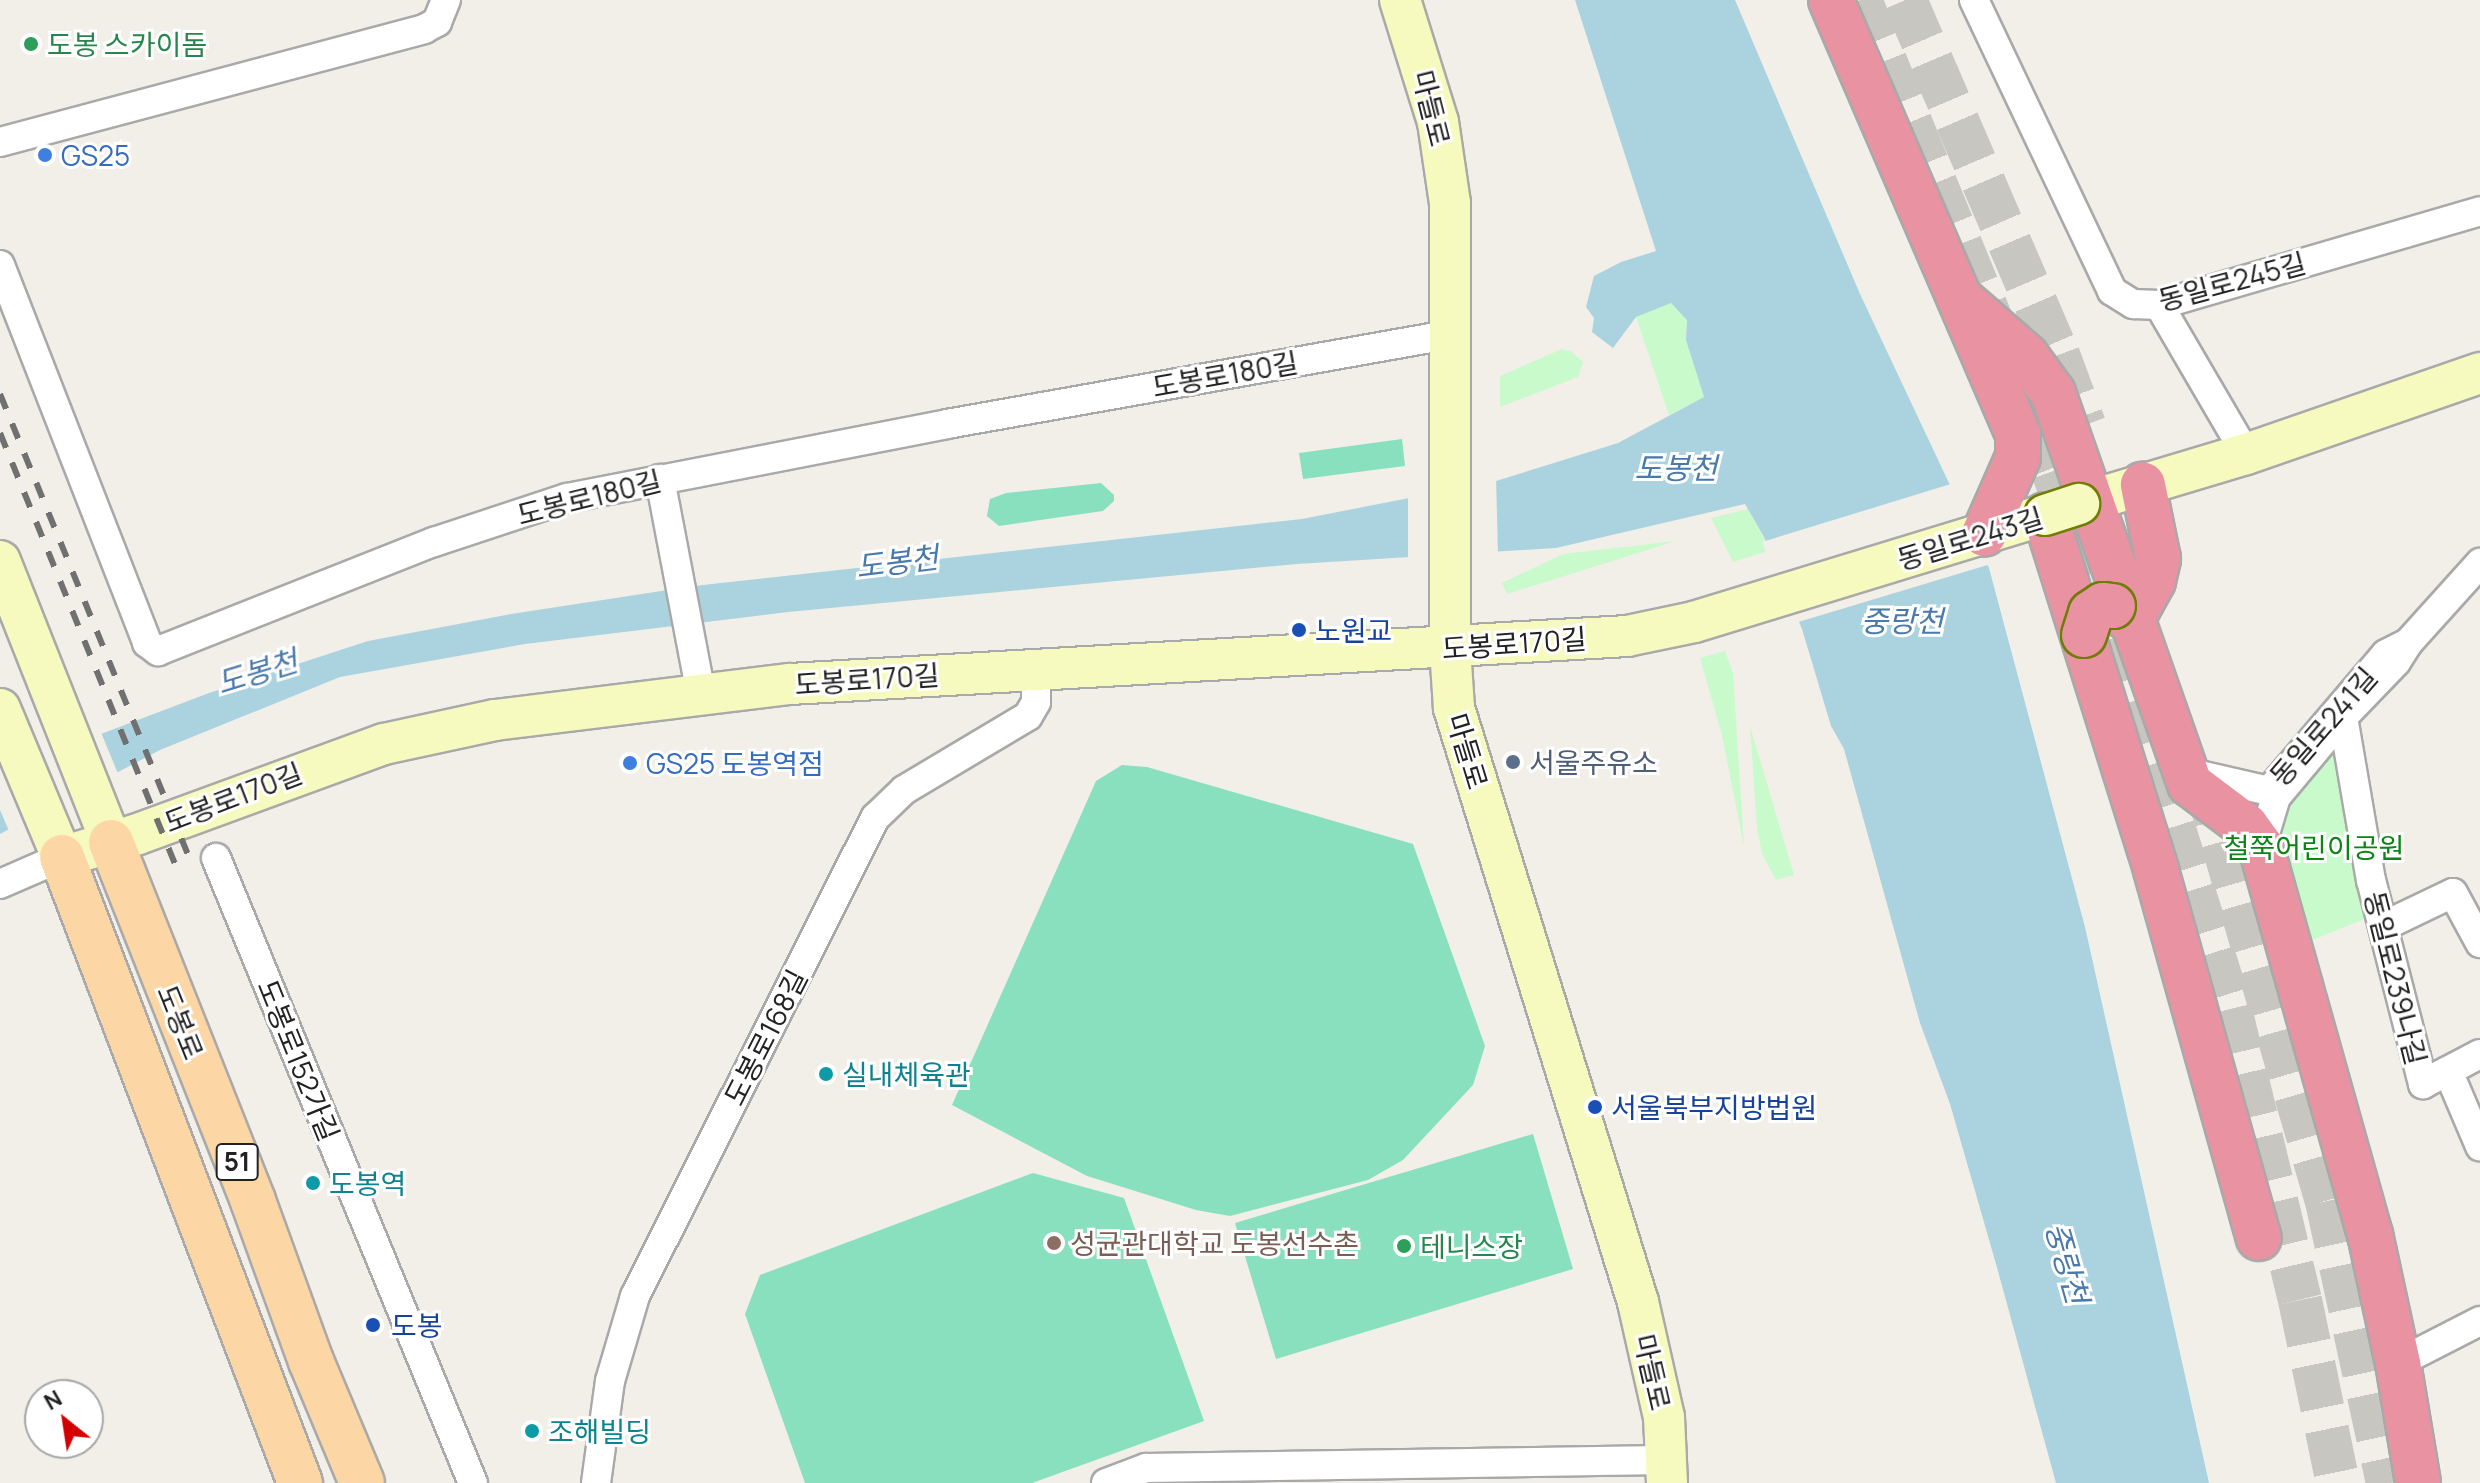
<!DOCTYPE html>
<meta charset="utf-8">
<style>
body{margin:0}
#map{position:relative;width:2480px;height:1483px;overflow:hidden;background:#f2efe9;font-family:Manrope,"Noto Sans KR",sans-serif}
div>[style]{position:absolute}
.park>*{inset:0;background:#c8facc}
.pitch>*{inset:0;background:#88e0be}
.water>*{inset:0;background:#aad3df}
.pier>*{inset:0;background:#f2efe9}
.highway-tunnel>*{height:44px;margin-top:-22px;transform-origin:0;background:repeating-linear-gradient(90deg,#c8c6c1 0 44px,transparent 0 66px)}
.roads{filter:drop-shadow(2px 0 #a9a9a9) drop-shadow(-2px 0 #a9a9a9) drop-shadow(0 2px #a9a9a9) drop-shadow(0 -2px #a9a9a9)}
.street>*{height:28px;margin:-14px;padding:0 14px;transform-origin:14px;border-radius:14px;background:#fff}
.secondary>*{height:40px;margin:-20px;padding:0 20px;transform-origin:20px;border-radius:20px;background:#f7fabf}
.primary>*{height:44px;margin:-22px;padding:0 22px;transform-origin:22px;border-radius:22px;background:#fcd6a4}
.highway>*{height:44px;margin:-22px;padding:0 22px;transform-origin:22px;border-radius:22px;background:#e892a2}
.rail>*{height:6px;margin-top:-3px;transform-origin:0;background:repeating-linear-gradient(90deg,#707070 0 16px,transparent 0 32px)}
.bridges{filter:drop-shadow(2px 0 #707d05) drop-shadow(-2px 0 #707d05) drop-shadow(0 2px #707d05) drop-shadow(0 -2px #707d05)}
.secondary-bridge>*{height:40px;margin:-20px;padding:0 20px;transform-origin:20px;border-radius:20px;background:#f7fabf}
.highway-bridge>*{height:44px;margin:-22px;padding:0 22px;transform-origin:22px;border-radius:22px;background:#e892a2}
.dots>*{width:22px;height:22px;translate:-50% -50%;box-sizing:border-box;border:4px solid #fff;border-radius:50%}
span{translate:-50% -50%;white-space:nowrap;text-align:center;line-height:1.15;-webkit-text-stroke:6px #fff;paint-order:stroke}
.shield-label span{padding:2px 6px;background:#fff;border:2px solid;border-radius:6px;-webkit-text-stroke-width:0}
.shield-label{font-size:26px;color:#222;font-weight:700}
.leisure-label{font-size:28px;color:#27864d}
.left{translate:0 -50%;text-align:left}
.street-label{font-size:28px;color:#222}
.shop-label{font-size:28px;color:#366cbe}
.transit-label{font-size:28px;color:#164399}
.service-label{font-size:28px;color:#4e5e75}
.park-label{font-size:28px;color:#0c8416}
.culture-label{font-size:28px;color:#0d838f}
.education-label{font-size:28px;color:#785e54}
.water-label{font-size:30px;color:#4a7aab;font-style:italic}
.north{position:absolute;left:24px;top:1379px;width:80px;height:80px;box-sizing:border-box;background:#fff;border:2px solid #a7a7a7;border-radius:50%;rotate:330deg;font-size:22px;font-weight:700;line-height:32px;text-align:center;color:#222}
.north::after{content:'';display:block;margin:auto;width:28px;height:36px;background:#d40000;clip-path:polygon(50% 0,100% 100%,50% 72%,0 100%)}
</style>
<div id="map">
<div class="park">
<div style="clip-path:polygon(1670px 302px,1687px 320px,1686px 340px,1704px 397px,1669px 415px,1636px 317px)"></div>
<div style="clip-path:polygon(1562px 349px,1572px 352px,1583px 362px,1578px 377px,1500px 407px,1500px 376px)"></div>
<div style="clip-path:polygon(1748px 509px,1770px 550px,1733px 562px,1711px 518px)"></div>
<div style="clip-path:polygon(1676px 541px,1507px 594px,1502px 583px,1563px 554px)"></div>
<div style="clip-path:polygon(1725px 651px,1733px 673px,1744px 846px,1722px 735px,1700px 658px)"></div>
<div style="clip-path:polygon(1750px 726px,1794px 875px,1776px 880px,1762px 854px,1757px 828px)"></div>
<div style="clip-path:polygon(2340px 747px,2367px 918px,2300px 945px,2271px 845px,2285px 798px)"></div>
</div>
<div class="pitch">
<div style="clip-path:polygon(1402px 439px,1405px 466px,1303px 479px,1299px 453px)"></div>
<div style="clip-path:polygon(1101px 483px,1114px 495px,1114px 501px,1103px 511px,999px 526px,987px 516px,990px 499px,1006px 493px)"></div>
<div style="clip-path:polygon(1122px 765px,1147px 767px,1413px 844px,1485px 1046px,1473px 1085px,1403px 1160px,1368px 1180px,1230px 1216px,1196px 1210px,1087px 1176px,952px 1105px,1096px 781px)"></div>
<div style="clip-path:polygon(1533px 1134px,1573px 1269px,1276px 1359px,1235px 1223px)"></div>
<div style="clip-path:polygon(1033px 1173px,1124px 1198px,1204px 1421px,1032px 1483px,805px 1483px,745px 1314px,760px 1275px)"></div>
</div>
<div class="water">
<div style="clip-path:polygon(1575px 0,1735px 0,1860px 294px,1989px 568px,2085px 927px,2209px 1483px,2056px 1483px,1996px 1264px,1950px 1104px,1920px 1023px,1844px 749px,1831px 726px,1802px 629px,1764px 537px,1745px 504px,1556px 548px,1297px 564px,788px 612px,525px 644px,340px 677px,160px 750px,0 834px,0 774px,6px 770px,209px 693px,368px 641px,511px 614px,694px 586px,1302px 519px,1496px 481px,1618px 443px,1704px 397px,1686px 340px,1687px 320px,1671px 303px,1636px 317px,1613px 348px,1592px 332px,1594px 318px,1586px 307px,1594px 276px,1621px 262px,1656px 251px)"></div>
</div>
<div class="pier">
<div style="clip-path:polygon(1496px 477px,1498px 555px,1408px 561px,1408px 496px)"></div>
<div style="clip-path:polygon(1954px 483px,1991px 564px,1795px 623px,1762px 542px)"></div>
<div style="clip-path:polygon(100px 730px,119px 776px,10px 833px,0 810px,0 769px)"></div>
</div>
<div class="highway-tunnel">
<div style="left:1860px;top:0;width:509px;rotate:67.72deg"></div>
<div style="left:2053px;top:471px;width:178px;rotate:69.9deg"></div>
<div style="left:2114px;top:638px;width:389px;rotate:72.6deg"></div>
<div style="left:2230px;top:1009px;width:299px;rotate:76.5deg"></div>
<div style="left:2300px;top:1300px;width:187px;rotate:78.3deg"></div>
<div style="left:1905px;top:0;width:387px;rotate:66.7deg"></div>
<div style="left:2058px;top:355px;width:75px;rotate:69.6deg"></div>
<div style="left:2204px;top:778px;width:441px;rotate:73.8deg"></div>
<div style="left:2327px;top:1201px;width:289px;rotate:77.8deg"></div>
</div>
<div class="roads">
<div class="street">
<div style="left:1974px;top:0;width:322px;rotate:64.6deg"></div>
<div style="left:2112px;top:291px;width:25px;rotate:32deg"></div>
<div style="left:2133px;top:304px;width:26px;rotate:2deg"></div>
<div style="left:2159px;top:305px;width:334px;rotate:-16.3deg"></div>
<div style="left:0;top:142px;width:439px;rotate:-14.9deg"></div>
<div style="left:424px;top:29px;width:15px;rotate:-28deg"></div>
<div style="left:437px;top:22px;width:24px;rotate:-68deg"></div>
<div style="left:0;top:265px;width:406px;rotate:68.7deg"></div>
<div style="left:147px;top:643px;width:14px;rotate:36deg"></div>
<div style="left:158px;top:651px;width:297px;rotate:-21.6deg"></div>
<div style="left:434px;top:542px;width:140px;rotate:-18.3deg"></div>
<div style="left:567px;top:498px;width:387px;rotate:-11deg"></div>
<div style="left:947px;top:424px;width:514px;rotate:-10.09deg"></div>
<div style="left:2159px;top:305px;width:173px;rotate:59.7deg"></div>
<div style="left:660px;top:479px;width:218px;rotate:79.2deg"></div>
<div style="left:2408px;top:643px;width:108px;rotate:-48deg"></div>
<div style="left:2343px;top:717px;width:165px;rotate:80.3deg"></div>
<div style="left:2371px;top:880px;width:211px;rotate:75.7deg"></div>
<div style="left:2423px;top:1084px;width:64px;rotate:-27.8deg"></div>
<div style="left:2186px;top:772px;width:85px;rotate:12.9deg"></div>
<div style="left:2269px;top:791px;width:180px;rotate:-49.5deg"></div>
<div style="left:2386px;top:654px;width:25px;rotate:-27deg"></div>
<div style="left:2408px;top:643px;width:22px;rotate:122deg"></div>
<div style="left:2396px;top:662px;width:76px;rotate:133.9deg"></div>
<div style="left:2343px;top:717px;width:104px;rotate:129.9deg"></div>
<div style="left:2276px;top:797px;width:52px;rotate:106.7deg"></div>
<div style="left:216px;top:858px;width:676px;rotate:67.65deg"></div>
<div style="left:0;top:884px;width:68px;rotate:-23.5deg"></div>
<div style="left:2384px;top:926px;width:76px;rotate:-25.6deg"></div>
<div style="left:2453px;top:893px;width:57px;rotate:61.6deg"></div>
<div style="left:2448px;top:1071px;width:82px;rotate:66.9deg"></div>
<div style="left:2398px;top:1363px;width:92px;rotate:-27.1deg"></div>
<div style="left:596px;top:1483px;width:103px;rotate:-82.2deg"></div>
<div style="left:610px;top:1381px;width:89px;rotate:-73.6deg"></div>
<div style="left:635px;top:1296px;width:535px;rotate:-63.34deg"></div>
<div style="left:875px;top:818px;width:40px;rotate:-44deg"></div>
<div style="left:904px;top:790px;width:144px;rotate:-30.8deg"></div>
<div style="left:1028px;top:716px;width:16px;rotate:-60deg"></div>
<div style="left:1036px;top:702px;width:35px;rotate:-90deg"></div>
<div style="left:1106px;top:1483px;width:43px;rotate:-20.6deg"></div>
<div style="left:1146px;top:1468px;width:520px;rotate:-0.88deg"></div>
</div>
<div class="secondary">
<div style="left:1400px;top:0;width:128px;rotate:72.7deg"></div>
<div style="left:1438px;top:122px;width:82px;rotate:81.6deg"></div>
<div style="left:1450px;top:203px;width:445px;rotate:90deg"></div>
<div style="left:1450px;top:648px;width:60px;rotate:86.2deg"></div>
<div style="left:1454px;top:708px;width:622px;rotate:72.79deg"></div>
<div style="left:1638px;top:1302px;width:118px;rotate:77.3deg"></div>
<div style="left:1664px;top:1417px;width:66px;rotate:87.4deg"></div>
<div style="left:2079px;top:504px;width:174px;rotate:-16.7deg"></div>
<div style="left:2246px;top:454px;width:248px;rotate:-19.1deg"></div>
<div style="left:0;top:561px;width:302px;rotate:68.4deg"></div>
<div style="left:0;top:709px;width:160px;rotate:67.3deg"></div>
<div style="left:62px;top:857px;width:79px;rotate:-16.8deg"></div>
<div style="left:138px;top:834px;width:262px;rotate:-20.1deg"></div>
<div style="left:384px;top:744px;width:114px;rotate:-12.2deg"></div>
<div style="left:495px;top:720px;width:297px;rotate:-7deg"></div>
<div style="left:790px;top:684px;width:838px;rotate:-3.28deg"></div>
<div style="left:1627px;top:636px;width:68px;rotate:-11.8deg"></div>
<div style="left:1694px;top:622px;width:367px;rotate:-17deg"></div>
</div>
<div class="primary">
<div style="left:111px;top:842px;width:386px;rotate:68.4deg"></div>
<div style="left:253px;top:1201px;width:170px;rotate:70.1deg"></div>
<div style="left:311px;top:1361px;width:132px;rotate:67.3deg"></div>
<div style="left:62px;top:857px;width:670px;rotate:69.18deg"></div>
</div>
<div class="highway">
<div style="left:1831px;top:0;width:473px;rotate:66.7deg"></div>
<div style="left:2018px;top:435px;width:22px;rotate:90deg"></div>
<div style="left:2018px;top:457px;width:84px;rotate:113.8deg"></div>
<div style="left:1963px;top:301px;width:84px;rotate:41.1deg"></div>
<div style="left:2026px;top:356px;width:46px;rotate:53.9deg"></div>
<div style="left:2053px;top:393px;width:414px;rotate:70.7deg"></div>
<div style="left:2190px;top:784px;width:70px;rotate:36.9deg"></div>
<div style="left:2246px;top:826px;width:26px;rotate:54deg"></div>
<div style="left:2261px;top:847px;width:402px;rotate:74.3deg"></div>
<div style="left:2370px;top:1234px;width:132px;rotate:77.8deg"></div>
<div style="left:2398px;top:1363px;width:122px;rotate:80.5deg"></div>
<div style="left:2045px;top:515px;width:372px;rotate:72.6deg"></div>
<div style="left:2156px;top:870px;width:382px;rotate:74.4deg"></div>
<div style="left:2117px;top:609px;width:18px;rotate:41deg"></div>
<div style="left:2131px;top:621px;width:46px;rotate:-61.2deg"></div>
<div style="left:2153px;top:581px;width:23px;rotate:-77deg"></div>
<div style="left:2158px;top:559px;width:76px;rotate:-101.5deg"></div>
</div>
</div>
<div class="rail">
<div style="left:0;top:394px;width:511px;rotate:67.8deg"></div>
<div style="left:0;top:433px;width:475px;rotate:67.9deg"></div>
</div>
<div class="bridges">
<div class="secondary-bridge">
<div style="left:2045px;top:515px;width:36px;rotate:-18deg"></div>
</div>
<div class="highway-bridge">
<div style="left:2084px;top:635px;width:23px;rotate:-72deg"></div>
<div style="left:2091px;top:613px;width:14px;rotate:-34deg"></div>
<div style="left:2103px;top:605px;width:10px;rotate:6deg"></div>
</div>
</div>
<div class="dots">
<div style="left:31px;top:44px;background:#2e9e5b"></div>
<div style="left:45px;top:155px;background:#3f7fe0"></div>
<div style="left:1299px;top:630px;background:#1a4fb4"></div>
<div style="left:1513px;top:762px;background:#5c6f8a"></div>
<div style="left:630px;top:763px;background:#3f7fe0"></div>
<div style="left:826px;top:1074px;background:#0f9aa8"></div>
<div style="left:1595px;top:1107px;background:#1a4fb4"></div>
<div style="left:313px;top:1183px;background:#0f9aa8"></div>
<div style="left:1054px;top:1243px;background:#8d6e63"></div>
<div style="left:1404px;top:1246px;background:#2e9e5b"></div>
<div style="left:373px;top:1325px;background:#1a4fb4"></div>
<div style="left:532px;top:1431px;background:#0f9aa8"></div>
</div>
<div class="shield-label">
<span style="left:237px;top:1162px">51</span>
</div>
<div class="leisure-label">
<span class="left" style="left:47px;top:44px">도봉 스카이돔</span>
<span class="left" style="left:1420px;top:1246px">테니스장</span>
</div>
<div class="street-label">
<span style="left:1432px;top:108px;rotate:76deg">마들로</span>
<span style="left:2232px;top:281px;rotate:-15deg">동일로245길</span>
<span style="left:1225px;top:374px;rotate:-10deg">도봉로180길</span>
<span style="left:589px;top:497px;rotate:-14deg">도봉로180길</span>
<span style="left:1970px;top:538px;rotate:-17deg">동일로243길</span>
<span style="left:1514px;top:643px;rotate:-4deg">도봉로170길</span>
<span style="left:867px;top:679px;rotate:-4deg">도봉로170길</span>
<span style="left:2323px;top:726px;rotate:-49deg">동일로241길</span>
<span style="left:1468px;top:751px;rotate:73deg">마들로</span>
<span style="left:233px;top:797px;rotate:-21deg">도봉로170길</span>
<span style="left:2396px;top:978px;rotate:76deg">동일로239나길</span>
<span style="left:181px;top:1022px;rotate:68deg">도봉로</span>
<span style="left:765px;top:1037px;rotate:-63deg">도봉로168길</span>
<span style="left:299px;top:1060px;rotate:68deg">도봉로152가길</span>
<span style="left:1653px;top:1372px;rotate:77deg">마들로</span>
</div>
<div class="shop-label">
<span class="left" style="left:61px;top:155px">GS25</span>
<span class="left" style="left:646px;top:763px">GS25 도봉역점</span>
</div>
<div class="transit-label">
<span class="left" style="left:1315px;top:630px">노원교</span>
<span class="left" style="left:1611px;top:1107px">서울북부지방법원</span>
<span class="left" style="left:391px;top:1325px">도봉</span>
</div>
<div class="service-label">
<span class="left" style="left:1529px;top:762px">서울주유소</span>
</div>
<div class="park-label">
<span style="left:2314px;top:847px">철쭉어린이공원</span>
</div>
<div class="culture-label">
<span class="left" style="left:842px;top:1074px">실내체육관</span>
<span class="left" style="left:329px;top:1183px">도봉역</span>
<span class="left" style="left:548px;top:1431px">조해빌딩</span>
</div>
<div class="education-label">
<span class="left" style="left:1070px;top:1243px">성균관대학교 도봉선수촌</span>
</div>
<div class="water-label">
<span style="left:1676px;top:468px">도봉천</span>
<span style="left:897px;top:562px;rotate:-7deg">도봉천</span>
<span style="left:1902px;top:621px">중랑천</span>
<span style="left:257px;top:672px;rotate:-17deg">도봉천</span>
<span style="left:2067px;top:1263px;rotate:74deg">중랑천</span>
</div>
<div class="north">N</div>
</div>
